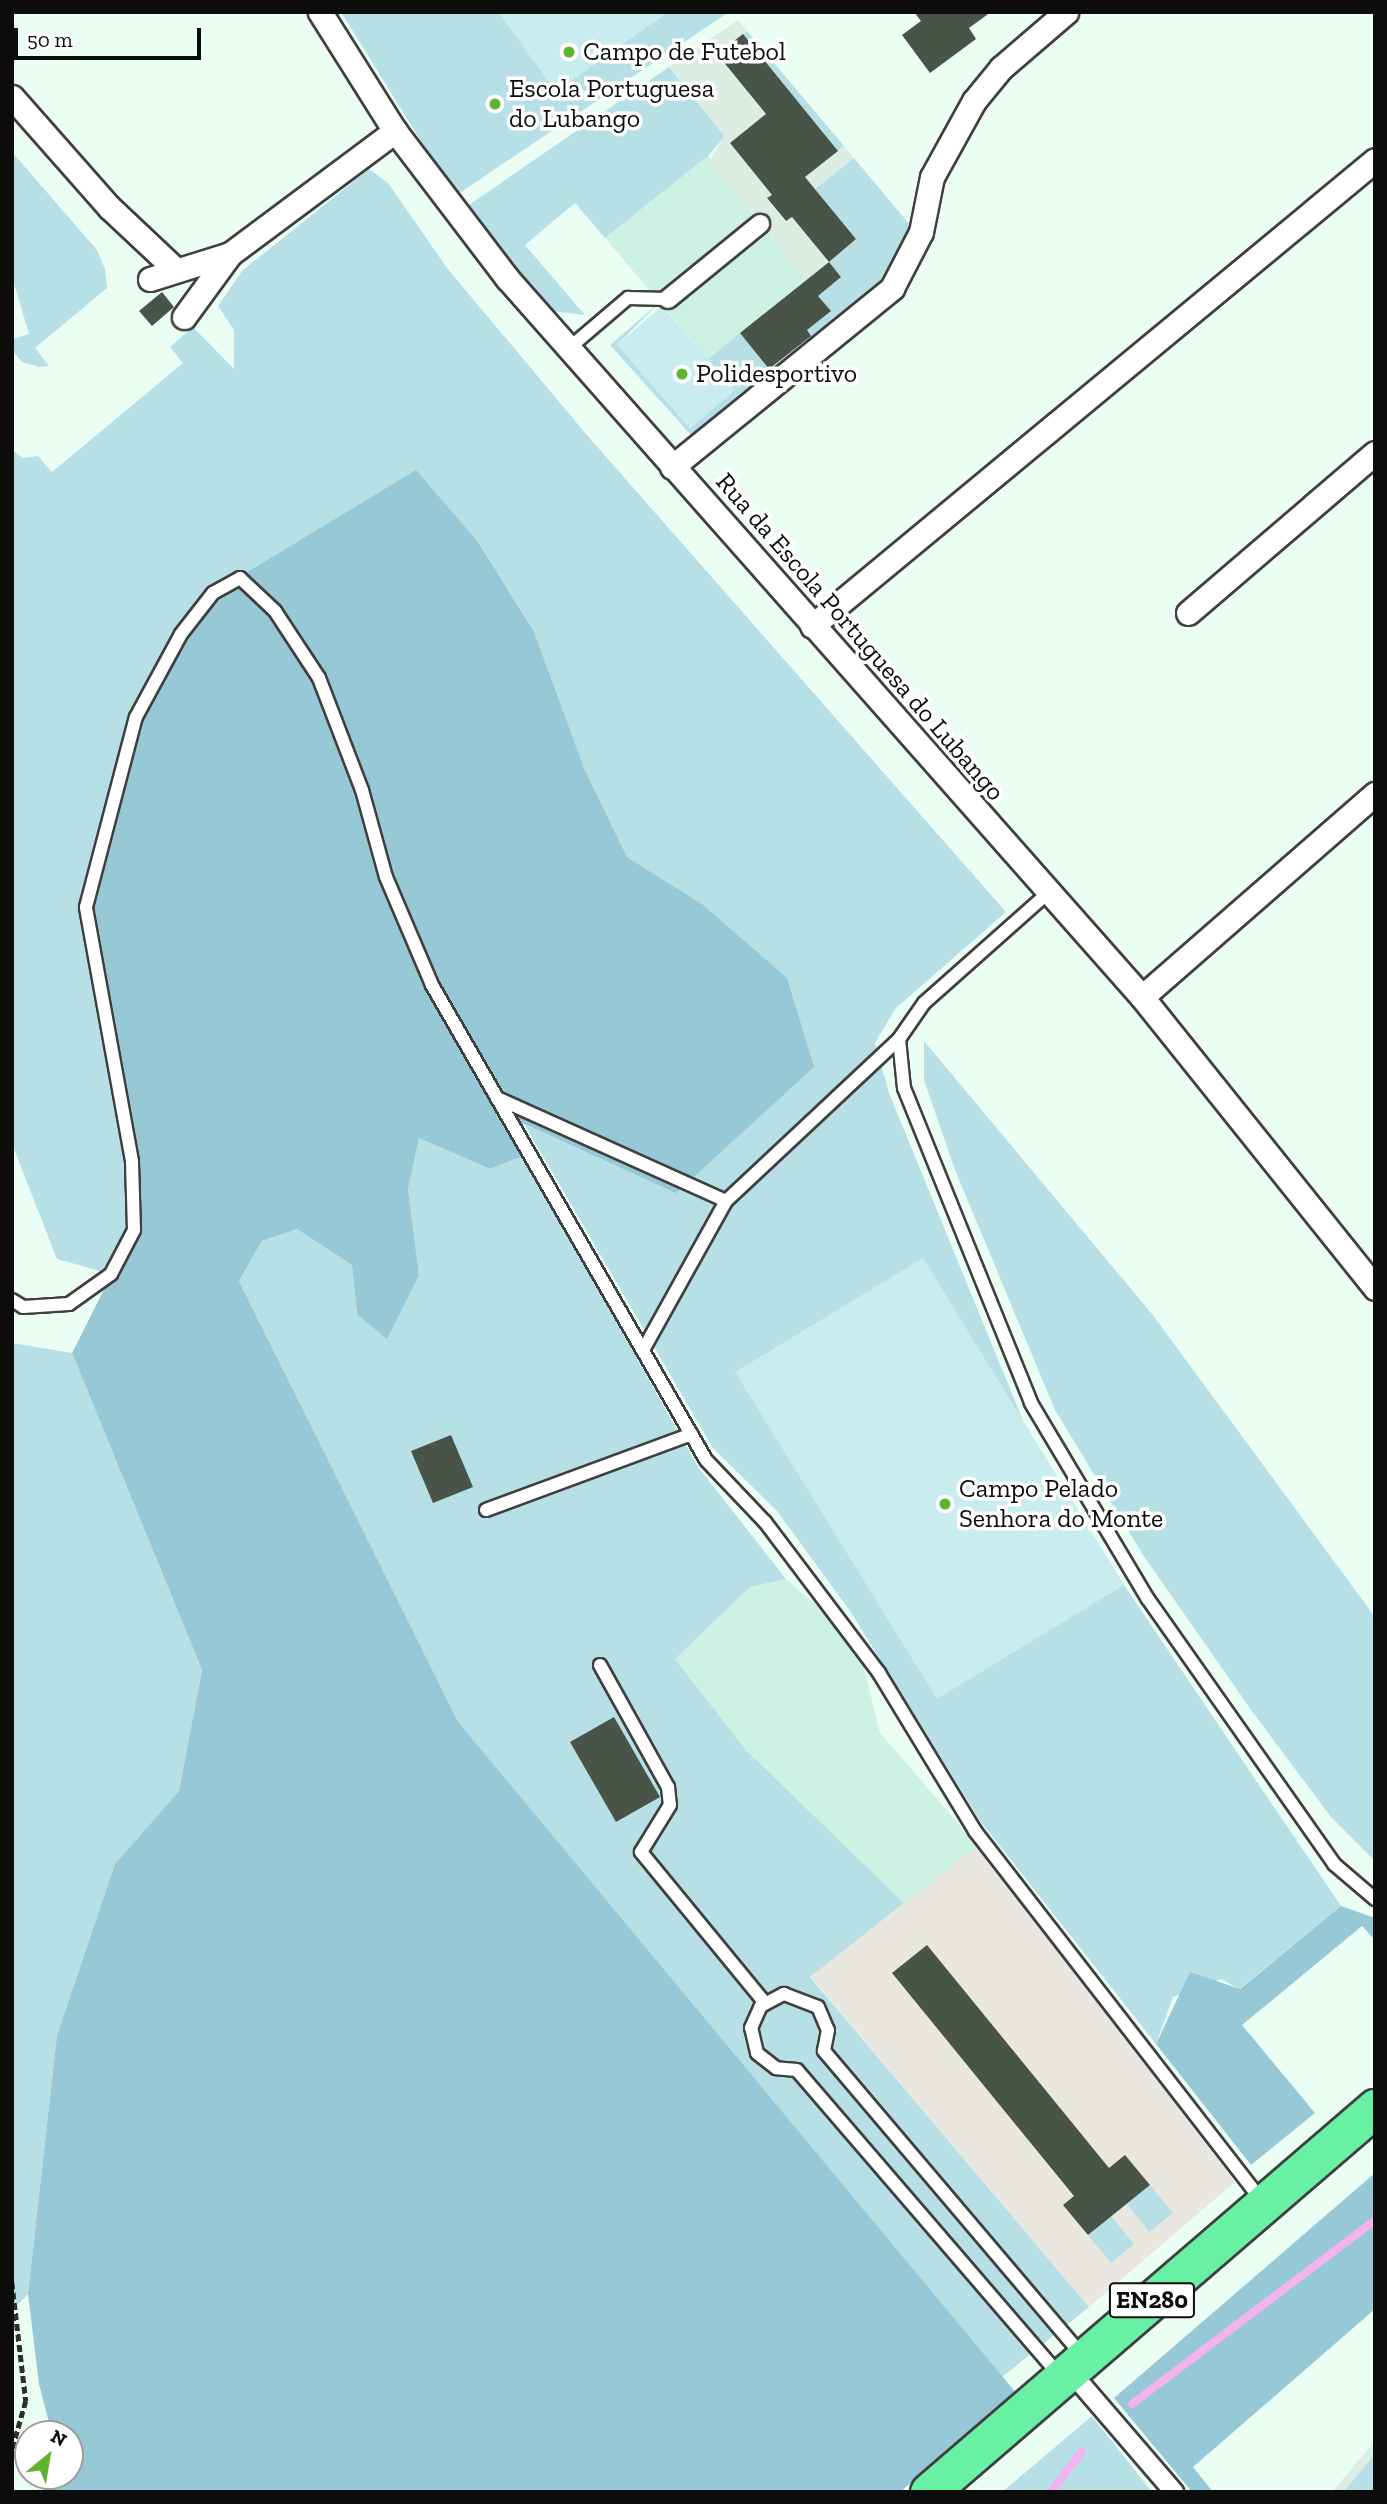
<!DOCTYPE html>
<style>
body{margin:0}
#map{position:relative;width:1387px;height:2504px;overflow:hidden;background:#ebfef4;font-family:"Zilla Slab",serif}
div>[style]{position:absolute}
.industrial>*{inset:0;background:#eae6e0}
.farmland>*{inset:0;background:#cdf2e3}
.green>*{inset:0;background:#b7dfe6}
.forest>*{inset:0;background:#97c8d6}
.pitch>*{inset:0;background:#c9edee}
.plaza>*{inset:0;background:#dcede3}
.stream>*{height:8px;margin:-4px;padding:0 4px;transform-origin:4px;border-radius:4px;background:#f2b3ef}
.building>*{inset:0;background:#495449}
.path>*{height:4.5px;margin-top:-2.25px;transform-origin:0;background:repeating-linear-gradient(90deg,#2e2e2e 0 7px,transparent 0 10.5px)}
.roads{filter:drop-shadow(2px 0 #3f3f3f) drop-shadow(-2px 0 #3f3f3f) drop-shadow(0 2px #3f3f3f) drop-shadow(0 -2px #3f3f3f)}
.service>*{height:12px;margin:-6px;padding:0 6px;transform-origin:6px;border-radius:6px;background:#fff}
.pedestrian>*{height:18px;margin:-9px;padding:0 9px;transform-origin:9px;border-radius:9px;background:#fff}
.minor>*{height:23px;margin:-11.5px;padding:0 11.5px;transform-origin:11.5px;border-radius:11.5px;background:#fff}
.primary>*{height:37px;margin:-18.5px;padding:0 18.5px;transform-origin:18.5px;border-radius:18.5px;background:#68f1a4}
.dots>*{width:19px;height:19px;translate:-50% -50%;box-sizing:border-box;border:4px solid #fff;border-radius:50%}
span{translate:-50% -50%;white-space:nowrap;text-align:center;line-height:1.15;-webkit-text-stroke:7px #fff;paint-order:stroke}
.shield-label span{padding:2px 5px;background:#fff;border:2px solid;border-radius:5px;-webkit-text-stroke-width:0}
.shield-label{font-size:24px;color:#0c0c0c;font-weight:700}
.poi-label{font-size:26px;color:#0c0c0c}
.left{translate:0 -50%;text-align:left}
.street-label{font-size:26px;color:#0c0c0c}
.frame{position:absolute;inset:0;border:14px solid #0c0c0c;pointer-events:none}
.north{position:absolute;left:14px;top:2420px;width:70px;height:70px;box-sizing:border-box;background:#fff;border:2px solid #9e9e9e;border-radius:50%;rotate:30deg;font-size:19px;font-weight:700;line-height:28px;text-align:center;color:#0c0c0c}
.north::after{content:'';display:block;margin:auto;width:24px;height:32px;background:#5eb42c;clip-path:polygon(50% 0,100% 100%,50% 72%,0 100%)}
.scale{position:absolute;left:14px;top:28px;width:187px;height:32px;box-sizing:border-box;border:4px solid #0c0c0c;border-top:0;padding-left:9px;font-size:21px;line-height:24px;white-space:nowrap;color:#0c0c0c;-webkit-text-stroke:5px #fff;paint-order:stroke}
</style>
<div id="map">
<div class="industrial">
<div style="clip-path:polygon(978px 1846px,1235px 2182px,1089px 2307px,810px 1976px)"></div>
</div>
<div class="farmland">
<div style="clip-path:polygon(708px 156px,806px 280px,708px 359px,605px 238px)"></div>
<div style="clip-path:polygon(786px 1579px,828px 1615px,864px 1668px,880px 1733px,978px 1846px,904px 1903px,746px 1750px,675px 1659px,750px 1587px)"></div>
</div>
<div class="green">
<div style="clip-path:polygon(341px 12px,729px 12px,455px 196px)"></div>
<div style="clip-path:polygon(747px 31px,844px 146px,838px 151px,743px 34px)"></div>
<div style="clip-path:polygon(669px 67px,725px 136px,708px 156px,605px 238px,575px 203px,525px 245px,585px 315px,552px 311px,466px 207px)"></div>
<div style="clip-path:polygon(12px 152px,97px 250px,105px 269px,107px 288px,35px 348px,49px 366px,39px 367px,22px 362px,12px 350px,12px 339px,29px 334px,12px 277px)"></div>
<div style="clip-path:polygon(854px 158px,911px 226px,885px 281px,691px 435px,610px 345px,660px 302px,617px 345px,735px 390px,708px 359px,740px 333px,770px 369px,811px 336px,807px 330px,830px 311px,818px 296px,841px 277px,829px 262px,856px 239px,815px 189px)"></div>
<div style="clip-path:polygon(369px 169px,388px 183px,447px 268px,586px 434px,1006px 912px,895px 1009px,875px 1043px,889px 1093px,1024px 1423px,1124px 1585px,1341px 1906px,1239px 1989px,1221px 1979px,1173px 1997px,1156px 2044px,981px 1822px,850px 1611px,777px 1511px,713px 1448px,523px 1122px,702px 904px,627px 857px,583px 766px,132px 1161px,134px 1230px,111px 1274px,57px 1259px,12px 1144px,12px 450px,23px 458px,38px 456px,52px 472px,183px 363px,170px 347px,193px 327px,234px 369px,234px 330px,218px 306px,242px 271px)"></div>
<div style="clip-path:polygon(924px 1041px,1152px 1314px,1375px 1617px,1375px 1861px,1331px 1817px,1254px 1714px,1143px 1555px,1055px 1410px,955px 1170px,924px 1080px)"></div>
<div style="clip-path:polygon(419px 1138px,490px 1169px,523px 1156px,698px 1467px,786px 1579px,750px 1587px,675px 1659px,746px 1750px,904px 1903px,810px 1977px,1089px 2307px,1002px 2377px,457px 1722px,239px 1281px,262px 1241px,297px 1229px,352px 1265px,357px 1314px,419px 1275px,408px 1189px)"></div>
<div style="clip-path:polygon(12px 1343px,72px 1353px,202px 1670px,179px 1791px,115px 1864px,57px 2035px,28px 2294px,12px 2311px)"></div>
<div style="clip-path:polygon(1150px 2185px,1173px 2213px,1149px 2232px,1127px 2204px)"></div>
<div style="clip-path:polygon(1111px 2216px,1134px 2244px,1111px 2263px,1088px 2235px)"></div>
<div style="clip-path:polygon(1092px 2416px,1152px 2492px,1002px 2492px)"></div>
<div style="clip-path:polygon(1375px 2454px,1375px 2492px,1343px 2492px)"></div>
</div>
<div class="forest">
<div style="clip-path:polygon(416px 470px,477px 541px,534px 632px,583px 766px,627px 857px,702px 904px,787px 978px,814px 1067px,676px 1193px,523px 1123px,523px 1156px,490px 1169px,419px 1138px,408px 1189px,419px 1275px,387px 1339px,357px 1314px,352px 1265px,297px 1229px,262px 1241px,239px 1281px,458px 1722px,1017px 2394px,900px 2492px,43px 2492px,45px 2476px,70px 2476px,70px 2434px,52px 2434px,39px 2384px,28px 2294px,57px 2035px,115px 1864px,179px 1791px,202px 1670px,72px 1353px,134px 1230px,132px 1161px,86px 907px,136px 717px,213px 593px)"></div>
<div style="clip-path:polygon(1341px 1906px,1375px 1918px,1375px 1940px,1362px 1926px,1242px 2025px,1315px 2113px,1251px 2165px,1156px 2044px,1190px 1972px,1240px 1989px)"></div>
<div style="clip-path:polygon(1375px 2173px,1375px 2309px,1193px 2467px,1213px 2492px,1192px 2492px,1114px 2398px)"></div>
</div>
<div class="pitch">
<div style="clip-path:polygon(498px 12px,668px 12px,556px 92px)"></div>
<div style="clip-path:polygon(662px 306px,735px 390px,690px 429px,617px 345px)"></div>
<div style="clip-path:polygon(923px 1258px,1124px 1585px,937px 1699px,735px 1372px)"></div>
</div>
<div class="plaza">
<div style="clip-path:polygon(738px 20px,747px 31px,718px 55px,812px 171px,844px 146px,854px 158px,815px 189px,758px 120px,730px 143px,772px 195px,767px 199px,785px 221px,792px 217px,829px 262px,806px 280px,709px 162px,724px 136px,669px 67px)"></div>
<div style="clip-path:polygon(1375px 2441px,1375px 2454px,1343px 2492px,1332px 2492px)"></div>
</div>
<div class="stream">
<div style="left:1132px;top:2404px;width:305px;rotate:-37.1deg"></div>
<div style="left:1051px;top:2492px;width:51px;rotate:-52.9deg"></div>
</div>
<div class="building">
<div style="clip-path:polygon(914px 12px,991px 12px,969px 28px,976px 39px,930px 73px,902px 35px,921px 21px)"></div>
<div style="clip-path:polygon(743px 34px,838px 151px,805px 177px,856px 239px,829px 262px,792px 217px,786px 221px,767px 198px,772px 195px,730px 143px,766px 114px,717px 54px)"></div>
<div style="clip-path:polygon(829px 262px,841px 277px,818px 296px,831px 311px,807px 330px,811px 336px,769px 369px,740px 333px)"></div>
<div style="clip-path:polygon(162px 292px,174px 307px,152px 326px,139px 311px)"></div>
<div style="clip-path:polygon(451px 1435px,473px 1487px,433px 1503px,411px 1451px)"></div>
<div style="clip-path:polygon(614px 1717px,660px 1797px,616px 1822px,570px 1742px)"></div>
<div style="clip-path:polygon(927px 1945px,1109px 2168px,1125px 2155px,1150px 2185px,1088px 2235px,1063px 2205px,1074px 2196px,892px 1973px)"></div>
</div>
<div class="path">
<div style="left:12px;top:2282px;width:120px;rotate:83.3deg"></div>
<div style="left:26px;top:2401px;width:51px;rotate:105.9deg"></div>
</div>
<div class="roads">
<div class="service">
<div style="left:568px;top:349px;width:79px;rotate:-40.4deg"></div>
<div style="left:628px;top:298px;width:40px;rotate:1.4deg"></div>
<div style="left:899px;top:1039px;width:49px;rotate:84.2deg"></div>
<div style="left:904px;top:1088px;width:340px;rotate:68deg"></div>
<div style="left:1031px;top:1403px;width:228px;rotate:59.2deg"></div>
<div style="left:1148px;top:1599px;width:324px;rotate:54.9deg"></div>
<div style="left:1334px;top:1864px;width:54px;rotate:40.5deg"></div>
<div style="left:497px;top:1098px;width:251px;rotate:24.2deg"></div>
<div style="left:726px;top:1201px;width:171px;rotate:119.1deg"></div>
<div style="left:726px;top:1201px;width:237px;rotate:-43.1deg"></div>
<div style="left:899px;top:1039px;width:44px;rotate:-55.2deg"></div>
<div style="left:924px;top:1003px;width:167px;rotate:-41.6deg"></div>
<div style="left:12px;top:1300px;width:13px;rotate:32deg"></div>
<div style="left:23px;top:1307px;width:46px;rotate:-3.7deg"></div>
<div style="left:69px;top:1304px;width:52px;rotate:-35.5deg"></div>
<div style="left:111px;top:1274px;width:50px;rotate:-62.4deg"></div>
<div style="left:134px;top:1230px;width:69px;rotate:-91.7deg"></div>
<div style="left:132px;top:1161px;width:258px;rotate:-100.3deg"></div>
<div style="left:86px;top:907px;width:196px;rotate:-75.3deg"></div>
<div style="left:136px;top:717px;width:94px;rotate:-61.5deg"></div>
<div style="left:181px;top:634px;width:52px;rotate:-52deg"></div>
<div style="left:213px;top:593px;width:31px;rotate:-29deg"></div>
<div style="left:240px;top:578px;width:48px;rotate:43.3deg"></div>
<div style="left:275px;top:611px;width:80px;rotate:56.7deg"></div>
<div style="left:319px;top:678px;width:120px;rotate:69deg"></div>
<div style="left:362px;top:790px;width:90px;rotate:74.6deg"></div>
<div style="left:386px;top:877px;width:117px;rotate:66.9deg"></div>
<div style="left:432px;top:985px;width:548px;rotate:60.02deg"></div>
<div style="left:706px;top:1460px;width:86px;rotate:46.4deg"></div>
<div style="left:765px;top:1522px;width:189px;rotate:52.9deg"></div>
<div style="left:879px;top:1673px;width:185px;rotate:58.7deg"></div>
<div style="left:975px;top:1831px;width:468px;rotate:52.2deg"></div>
<div style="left:486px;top:1510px;width:219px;rotate:-20.3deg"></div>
<div style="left:600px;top:1665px;width:140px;rotate:60.9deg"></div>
<div style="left:668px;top:1787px;width:18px;rotate:84deg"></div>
<div style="left:670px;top:1805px;width:55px;rotate:121.7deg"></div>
<div style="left:641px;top:1852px;width:195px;rotate:50.6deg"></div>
<div style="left:1060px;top:2376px;width:403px;rotate:-130.7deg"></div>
<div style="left:797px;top:2070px;width:21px;rotate:-175deg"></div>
<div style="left:776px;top:2068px;width:24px;rotate:-142deg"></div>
<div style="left:757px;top:2053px;width:26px;rotate:-103deg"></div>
<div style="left:751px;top:2028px;width:24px;rotate:-66deg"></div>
<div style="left:761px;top:2006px;width:26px;rotate:-28deg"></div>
<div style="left:784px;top:1994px;width:36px;rotate:21deg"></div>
<div style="left:818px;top:2007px;width:25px;rotate:67deg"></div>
<div style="left:828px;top:2030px;width:21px;rotate:101deg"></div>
<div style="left:824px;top:2051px;width:399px;rotate:49.7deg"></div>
</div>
<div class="pedestrian">
<div style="left:668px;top:299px;width:119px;rotate:-39.2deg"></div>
<div style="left:1070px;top:2371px;width:160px;rotate:49.3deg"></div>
</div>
<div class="minor">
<div style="left:320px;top:12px;width:141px;rotate:57.8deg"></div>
<div style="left:395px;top:131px;width:185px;rotate:52.7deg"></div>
<div style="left:507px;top:278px;width:959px;rotate:48.55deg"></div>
<div style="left:1142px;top:997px;width:373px;rotate:51.3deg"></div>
<div style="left:12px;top:97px;width:147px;rotate:48.6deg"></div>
<div style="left:109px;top:207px;width:91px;rotate:43.2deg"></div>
<div style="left:150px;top:279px;width:84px;rotate:-17.4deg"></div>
<div style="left:230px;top:254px;width:206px;rotate:-36.7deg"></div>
<div style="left:184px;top:317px;width:78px;rotate:-53.9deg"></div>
<div style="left:672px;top:467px;width:284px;rotate:-39.1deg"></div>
<div style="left:892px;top:288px;width:63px;rotate:-62.6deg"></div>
<div style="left:921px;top:232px;width:56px;rotate:-78.7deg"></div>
<div style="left:932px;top:177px;width:87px;rotate:-61.1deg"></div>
<div style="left:974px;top:101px;width:43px;rotate:-50.7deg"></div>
<div style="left:1001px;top:68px;width:86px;rotate:-40.7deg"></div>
<div style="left:1188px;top:613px;width:246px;rotate:-40.6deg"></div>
<div style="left:812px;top:626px;width:731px;rotate:-39.61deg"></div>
<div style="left:1142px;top:997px;width:309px;rotate:-41.1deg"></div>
</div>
<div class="primary">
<div style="left:929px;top:2492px;width:589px;rotate:-40.73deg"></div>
</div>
</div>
<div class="dots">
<div style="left:569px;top:52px;background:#5eb42c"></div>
<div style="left:495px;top:104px;background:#5eb42c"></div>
<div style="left:682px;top:374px;background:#5eb42c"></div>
<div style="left:945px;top:1504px;background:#5eb42c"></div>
</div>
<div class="shield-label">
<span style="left:1152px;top:2300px">EN280</span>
</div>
<div class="poi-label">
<span class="left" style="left:583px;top:52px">Campo de Futebol</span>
<span class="left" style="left:509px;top:104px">Escola Portuguesa<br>do Lubango</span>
<span class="left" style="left:696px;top:374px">Polidesportivo</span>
<span class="left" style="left:959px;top:1504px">Campo Pelado<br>Senhora do Monte</span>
</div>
<div class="street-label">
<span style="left:860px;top:637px;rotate:49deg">Rua da Escola Portuguesa do Lubango</span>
</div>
<div class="frame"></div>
<div class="north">N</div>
<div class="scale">50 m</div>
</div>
